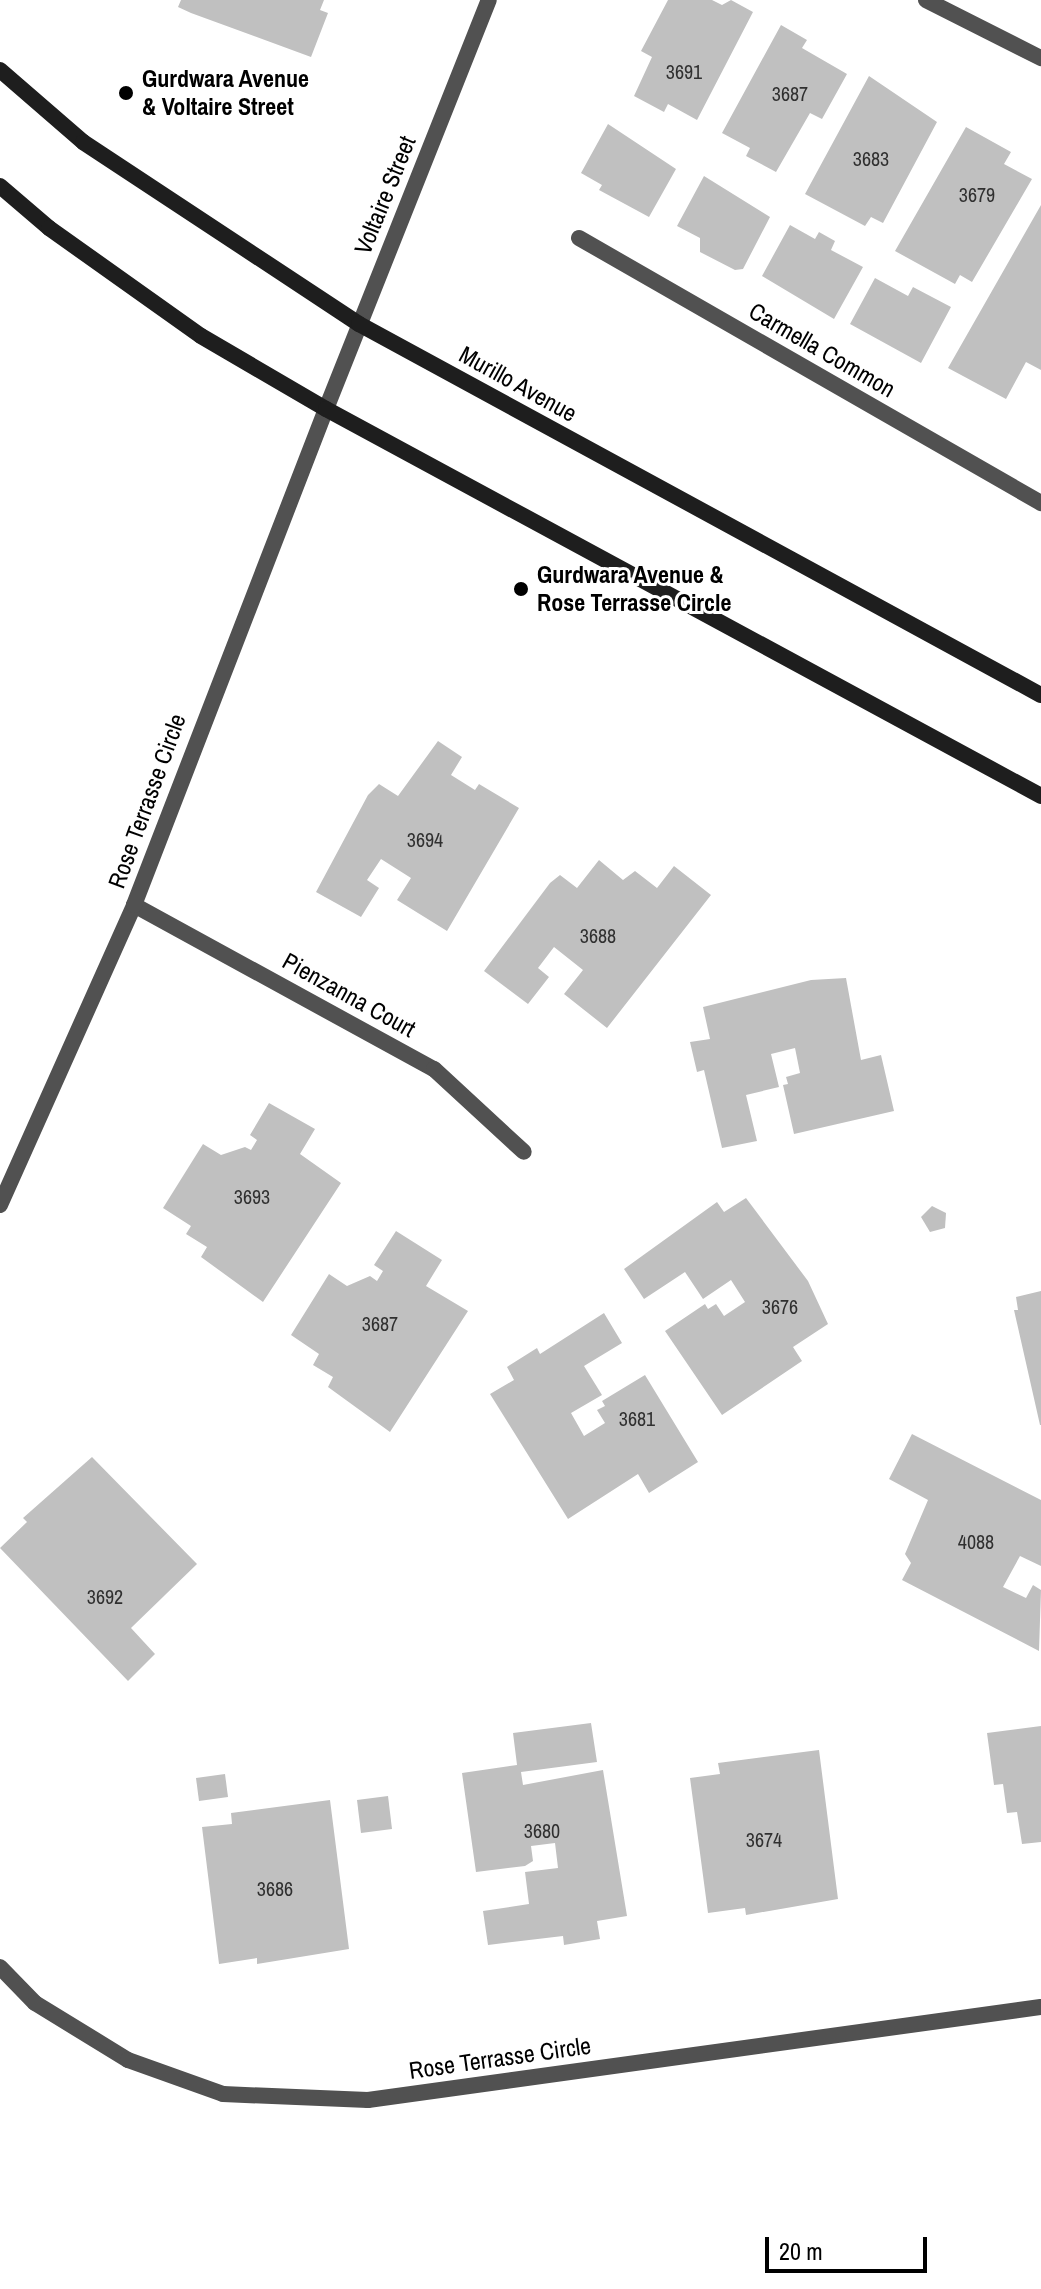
<!DOCTYPE html>
<style>
body{margin:0}
#map{position:relative;width:1041px;height:2289px;overflow:hidden;background:#fff;font-family:"Archivo Narrow",sans-serif}
div>[style]{position:absolute}
.building>*{inset:0;background:#c0c0c0}
.service>*{height:16px;margin:-8px;padding:0 8px;transform-origin:8px;border-radius:8px;background:#515151}
.minor>*{height:16px;margin:-8px;padding:0 8px;transform-origin:8px;border-radius:8px;background:#515151}
.tertiary>*{height:16px;margin:-8px;padding:0 8px;transform-origin:8px;border-radius:8px;background:#515151}
.secondary>*{height:16px;margin:-8px;padding:0 8px;transform-origin:8px;border-radius:8px;background:#1e1e1e}
.dots>*{width:22px;height:22px;translate:-50% -50%;box-sizing:border-box;border:4px solid #fff;border-radius:50%}
span{translate:-50% -50%;white-space:nowrap;text-align:center;line-height:1.15;-webkit-text-stroke:6px #fff;paint-order:stroke}
.number-label{font-size:20px;color:#303030}
.number-label span{-webkit-text-stroke-width:0}
.poi-label{font-size:24px;color:#000;font-weight:700}
.left{translate:0 -50%;text-align:left}
.street-label{font-size:24px;color:#000}
.scale{position:absolute;left:765px;top:2237px;width:162px;height:36px;box-sizing:border-box;border:4px solid #000;border-top:0;padding-left:10px;font-size:24px;line-height:28px;white-space:nowrap;color:#000;-webkit-text-stroke:6px #fff;paint-order:stroke}
</style>
<div id="map">
<div class="building">
<div style="clip-path:polygon(181px 0,324px 0,320px 10px,328px 13px,311px 57px,191px 13px,178px 7px)"></div>
<div style="clip-path:polygon(668px 0,712px 0,722px 5px,731px 0,753px 12px,697px 120px,668px 104px,664px 112px,634px 96px,652px 57px,641px 51px)"></div>
<div style="clip-path:polygon(781px 25px,807px 40px,802px 48px,847px 74px,822px 119px,810px 113px,776px 172px,746px 156px,750px 148px,722px 133px)"></div>
<div style="clip-path:polygon(869px 76px,937px 122px,883px 223px,871px 217px,865px 226px,805px 194px)"></div>
<div style="clip-path:polygon(608px 124px,676px 169px,649px 217px,599px 190px,602px 185px,581px 173px)"></div>
<div style="clip-path:polygon(966px 127px,1011px 152px,1004px 164px,1032px 179px,972px 282px,960px 275px,955px 284px,895px 251px)"></div>
<div style="clip-path:polygon(704px 176px,770px 217px,743px 269px,735px 270px,700px 252px,700px 238px,677px 226px)"></div>
<div style="clip-path:polygon(1041px 205px,1041px 370px,1026px 362px,1006px 399px,948px 368px)"></div>
<div style="clip-path:polygon(790px 225px,815px 239px,819px 232px,835px 241px,831px 250px,863px 267px,834px 319px,762px 276px)"></div>
<div style="clip-path:polygon(875px 278px,908px 296px,913px 287px,951px 307px,921px 363px,850px 324px)"></div>
<div style="clip-path:polygon(438px 741px,462px 757px,451px 775px,475px 790px,479px 784px,519px 808px,447px 931px,397px 900px,411px 878px,381px 859px,367px 880px,379px 888px,361px 917px,316px 892px,368px 795px,379px 784px,398px 796px)"></div>
<div style="clip-path:polygon(599px 860px,623px 880px,635px 871px,657px 888px,674px 866px,711px 895px,607px 1028px,564px 994px,583px 970px,554px 947px,538px 968px,549px 977px,528px 1004px,484px 971px,550px 883px,560px 875px,577px 888px)"></div>
<div style="clip-path:polygon(846px 978px,861px 1060px,881px 1055px,894px 1111px,794px 1134px,783px 1085px,788px 1084px,786px 1077px,800px 1073px,795px 1048px,771px 1054px,779px 1087px,746px 1095px,757px 1141px,722px 1148px,704px 1070px,697px 1072px,690px 1042px,710px 1039px,703px 1007px,811px 980px)"></div>
<div style="clip-path:polygon(269px 1103px,315px 1129px,300px 1154px,341px 1183px,263px 1302px,201px 1257px,207px 1247px,186px 1234px,191px 1226px,163px 1208px,203px 1144px,221px 1155px,245px 1147px,251px 1150px,257px 1140px,250px 1135px)"></div>
<div style="clip-path:polygon(746px 1198px,808px 1281px,828px 1324px,793px 1347px,802px 1361px,722px 1415px,665px 1331px,705px 1304px,708px 1309px,716px 1304px,724px 1316px,745px 1302px,731px 1280px,703px 1299px,685px 1272px,644px 1299px,624px 1269px,717px 1202px,724px 1212px)"></div>
<div style="clip-path:polygon(932px 1206px,946px 1213px,945px 1228px,930px 1232px,921px 1217px)"></div>
<div style="clip-path:polygon(396px 1231px,442px 1260px,426px 1286px,468px 1311px,390px 1432px,328px 1387px,333px 1377px,313px 1365px,319px 1354px,291px 1335px,329px 1274px,347px 1286px,370px 1276px,377px 1281px,383px 1271px,374px 1265px)"></div>
<div style="clip-path:polygon(1041px 1291px,1041px 1425px,1040px 1425px,1014px 1310px,1018px 1310px,1016px 1297px)"></div>
<div style="clip-path:polygon(604px 1313px,622px 1343px,584px 1366px,602px 1395px,571px 1413px,584px 1436px,605px 1423px,597px 1410px,605px 1406px,602px 1401px,645px 1375px,698px 1462px,649px 1493px,638px 1474px,568px 1519px,490px 1394px,514px 1380px,507px 1367px,537px 1348px,540px 1354px)"></div>
<div style="clip-path:polygon(912px 1434px,1041px 1500px,1041px 1566px,1020px 1556px,1003px 1587px,1026px 1598px,1033px 1585px,1041px 1590px,1039px 1651px,902px 1580px,911px 1563px,905px 1554px,928px 1500px,889px 1479px)"></div>
<div style="clip-path:polygon(92px 1457px,197px 1564px,131px 1628px,155px 1654px,128px 1681px,0 1548px,27px 1522px,23px 1518px)"></div>
<div style="clip-path:polygon(591px 1723px,597px 1762px,521px 1772px,523px 1785px,603px 1770px,627px 1916px,597px 1921px,600px 1939px,564px 1945px,563px 1936px,488px 1945px,483px 1911px,529px 1904px,525px 1872px,558px 1868px,555px 1843px,531px 1846px,533px 1861px,525px 1866px,476px 1872px,462px 1773px,517px 1765px,513px 1733px)"></div>
<div style="clip-path:polygon(1041px 1726px,1041px 1842px,1022px 1844px,1017px 1812px,1007px 1813px,1003px 1784px,994px 1785px,987px 1733px)"></div>
<div style="clip-path:polygon(819px 1750px,838px 1899px,746px 1915px,745px 1908px,708px 1913px,690px 1778px,720px 1774px,718px 1763px)"></div>
<div style="clip-path:polygon(225px 1774px,228px 1797px,199px 1801px,196px 1778px)"></div>
<div style="clip-path:polygon(388px 1796px,392px 1829px,361px 1833px,357px 1800px)"></div>
<div style="clip-path:polygon(330px 1800px,349px 1949px,257px 1964px,257px 1958px,219px 1964px,202px 1827px,232px 1824px,231px 1813px)"></div>
</div>
<div class="service">
<div style="left:579px;top:238px;width:533px;rotate:29.84deg"></div>
</div>
<div class="minor">
<div style="left:926px;top:0;width:129px;rotate:26.8deg"></div>
<div style="left:134px;top:905px;width:342px;rotate:28.7deg"></div>
<div style="left:434px;top:1069px;width:122px;rotate:42.7deg"></div>
<div style="left:0;top:1205px;width:329px;rotate:-65.9deg"></div>
<div style="left:134px;top:905px;width:532px;rotate:-68.84deg"></div>
<div style="left:0;top:1967px;width:50px;rotate:45.8deg"></div>
<div style="left:35px;top:2003px;width:109px;rotate:31.5deg"></div>
<div style="left:128px;top:2060px;width:101px;rotate:19.7deg"></div>
<div style="left:223px;top:2094px;width:145px;rotate:2.4deg"></div>
<div style="left:368px;top:2100px;width:679px;rotate:-7.87deg"></div>
</div>
<div class="tertiary">
<div style="left:326px;top:409px;width:440px;rotate:-68.3deg"></div>
</div>
<div class="secondary">
<div style="left:0;top:70px;width:110px;rotate:40.9deg"></div>
<div style="left:83px;top:142px;width:331px;rotate:33.4deg"></div>
<div style="left:359px;top:324px;width:776px;rotate:28.55deg"></div>
<div style="left:0;top:186px;width:65px;rotate:40.6deg"></div>
<div style="left:49px;top:228px;width:186px;rotate:35.4deg"></div>
<div style="left:201px;top:336px;width:145px;rotate:30.3deg"></div>
<div style="left:326px;top:409px;width:813px;rotate:28.42deg"></div>
</div>
<div class="dots">
<div style="left:126px;top:93px;background:#000"></div>
<div style="left:521px;top:589px;background:#000"></div>
</div>
<div class="number-label">
<span style="left:684px;top:71px">3691</span>
<span style="left:790px;top:93px">3687</span>
<span style="left:871px;top:158px">3683</span>
<span style="left:977px;top:194px">3679</span>
<span style="left:425px;top:839px">3694</span>
<span style="left:598px;top:935px">3688</span>
<span style="left:252px;top:1196px">3693</span>
<span style="left:780px;top:1306px">3676</span>
<span style="left:380px;top:1323px">3687</span>
<span style="left:637px;top:1418px">3681</span>
<span style="left:976px;top:1541px">4088</span>
<span style="left:105px;top:1596px">3692</span>
<span style="left:542px;top:1830px">3680</span>
<span style="left:764px;top:1839px">3674</span>
<span style="left:275px;top:1888px">3686</span>
</div>
<div class="poi-label">
<span class="left" style="left:142px;top:93px">Gurdwara Avenue<br>&amp; Voltaire Street</span>
<span class="left" style="left:537px;top:589px">Gurdwara Avenue &amp;<br>Rose Terrasse Circle</span>
</div>
<div class="street-label">
<span style="left:385px;top:195px;rotate:-68deg">Voltaire Street</span>
<span style="left:822px;top:350px;rotate:30deg">Carmella Common</span>
<span style="left:518px;top:384px;rotate:29deg">Murillo Avenue</span>
<span style="left:147px;top:801px;rotate:-70deg">Rose Terrasse Circle</span>
<span style="left:349px;top:995px;rotate:29deg">Pienzanna Court</span>
<span style="left:500px;top:2058px;rotate:-8deg">Rose Terrasse Circle</span>
</div>
<div class="scale">20 m</div>
</div>
